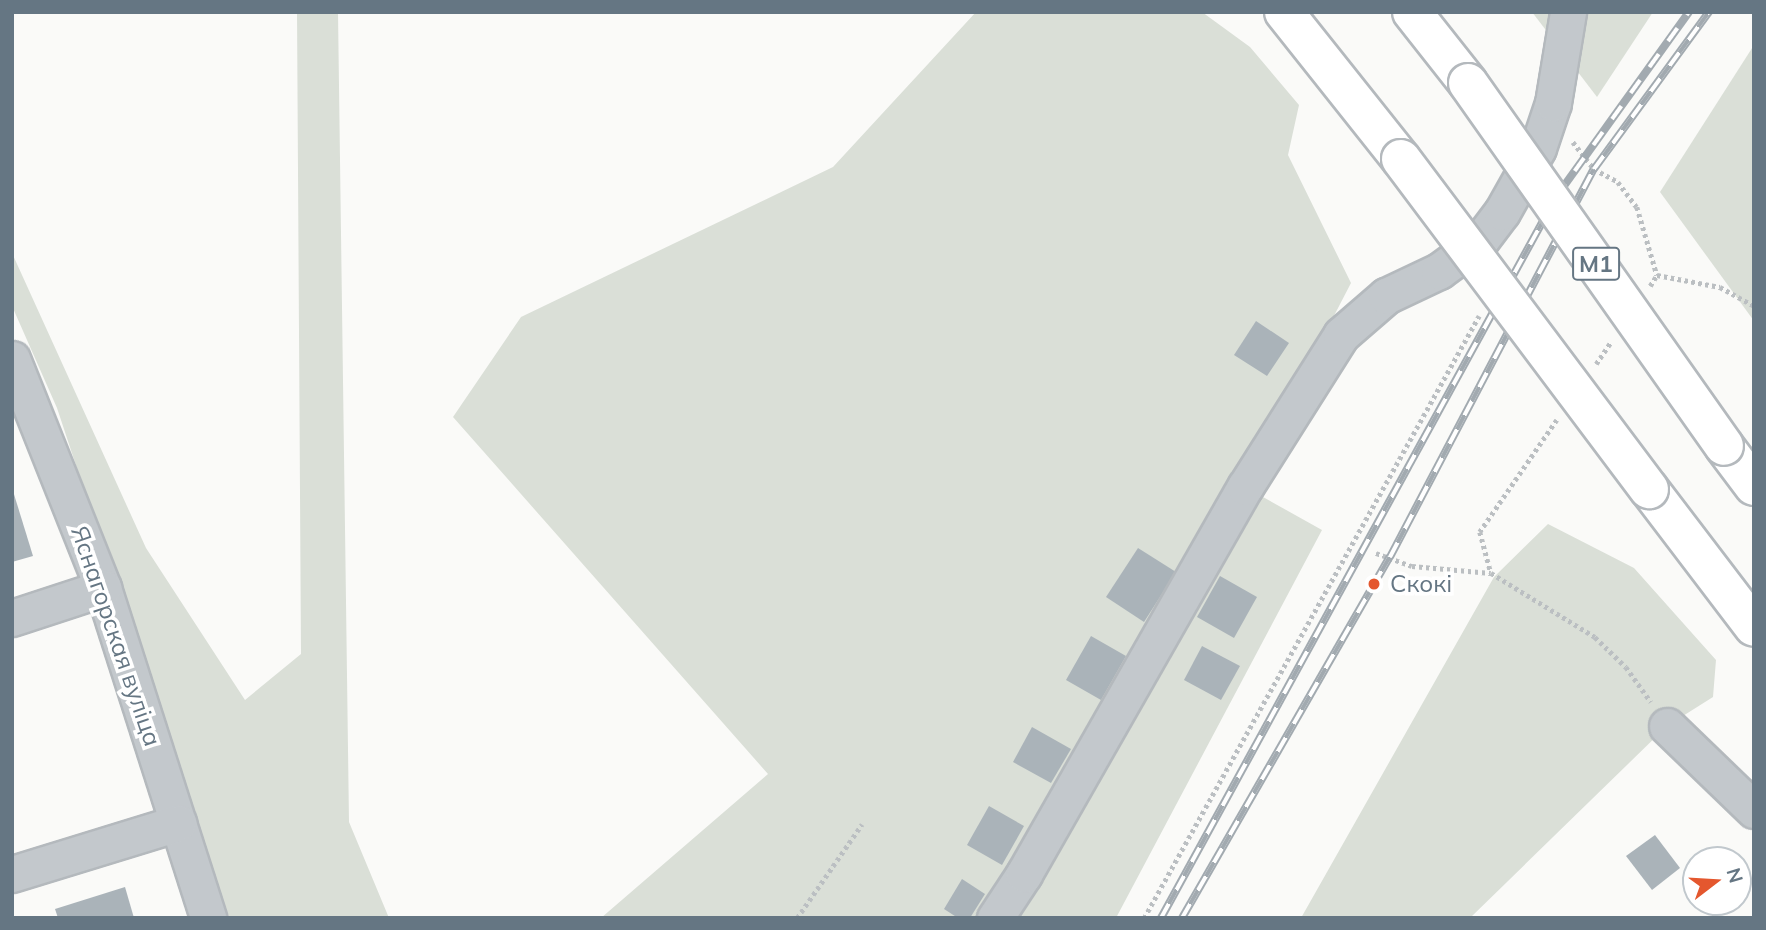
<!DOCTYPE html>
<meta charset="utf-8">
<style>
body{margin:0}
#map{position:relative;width:1766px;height:930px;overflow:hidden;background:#fafaf8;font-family:Mulish,sans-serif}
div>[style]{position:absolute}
.green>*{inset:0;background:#dadfd7}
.building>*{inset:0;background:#aab3b9}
.path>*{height:4.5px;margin-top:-2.25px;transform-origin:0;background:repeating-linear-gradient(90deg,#bbbfc2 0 3.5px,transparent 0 7px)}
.roads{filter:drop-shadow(2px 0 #b4b9bd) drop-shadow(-2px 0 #b4b9bd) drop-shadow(0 2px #b4b9bd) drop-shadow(0 -2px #b4b9bd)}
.minor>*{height:35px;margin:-17.5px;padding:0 17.5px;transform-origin:17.5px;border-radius:17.5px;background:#c3c8cc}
.highway>*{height:38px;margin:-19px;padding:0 19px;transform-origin:19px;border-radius:19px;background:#fff}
.rail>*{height:8px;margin-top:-4px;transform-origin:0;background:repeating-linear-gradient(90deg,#fff 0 16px,#a2aab0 0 32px);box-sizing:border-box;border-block:2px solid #a2aab0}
.bridges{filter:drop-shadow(2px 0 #b4b9bd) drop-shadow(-2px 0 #b4b9bd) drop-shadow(0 2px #b4b9bd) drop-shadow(0 -2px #b4b9bd)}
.highway-bridge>*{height:38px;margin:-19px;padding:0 19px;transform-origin:19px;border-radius:19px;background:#fff}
.dots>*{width:19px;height:19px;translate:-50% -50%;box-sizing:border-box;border:4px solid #fff;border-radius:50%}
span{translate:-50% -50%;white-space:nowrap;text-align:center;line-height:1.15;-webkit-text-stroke:7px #fff;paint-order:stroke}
.shield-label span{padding:2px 5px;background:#fff;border:2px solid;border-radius:5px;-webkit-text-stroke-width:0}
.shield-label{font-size:23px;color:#657683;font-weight:700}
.poi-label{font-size:24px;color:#657683}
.left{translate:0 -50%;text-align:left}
.street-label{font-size:24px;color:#657683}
.frame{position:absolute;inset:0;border:14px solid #657683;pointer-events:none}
.north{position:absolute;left:1682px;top:846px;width:70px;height:70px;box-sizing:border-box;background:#fff;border:2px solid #c1c8cd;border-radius:50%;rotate:73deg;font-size:19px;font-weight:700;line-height:28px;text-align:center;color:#657683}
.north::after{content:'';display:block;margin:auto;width:24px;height:32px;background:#e4572e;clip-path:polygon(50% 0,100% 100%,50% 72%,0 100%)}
</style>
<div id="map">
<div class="green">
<div style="clip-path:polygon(297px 12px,338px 12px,349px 822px,389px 918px,226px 918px,57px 408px,12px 306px,12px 253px,146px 548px,245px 700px,301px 654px)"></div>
<div style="clip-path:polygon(976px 12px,1202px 12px,1250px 47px,1299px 105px,1288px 155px,1351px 283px,1245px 487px,1322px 530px,1116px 918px,601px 918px,768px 774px,453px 417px,521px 317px,833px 167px)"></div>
<div style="clip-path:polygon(1532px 12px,1653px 12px,1597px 97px)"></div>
<div style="clip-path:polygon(1754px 45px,1754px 321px,1660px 192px)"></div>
<div style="clip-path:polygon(1548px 524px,1634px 568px,1716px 660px,1713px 697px,1667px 726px,1470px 918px,1301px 918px,1494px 577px)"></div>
</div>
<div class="building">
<div style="clip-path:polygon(1256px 321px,1289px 343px,1267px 376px,1234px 355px)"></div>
<div style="clip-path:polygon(13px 491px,33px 556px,12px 562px,12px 492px)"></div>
<div style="clip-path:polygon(1138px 548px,1176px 572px,1144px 622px,1106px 597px)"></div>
<div style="clip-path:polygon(1220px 576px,1257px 597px,1234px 638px,1197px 617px)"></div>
<div style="clip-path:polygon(1091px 636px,1126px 656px,1101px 700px,1066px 680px)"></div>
<div style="clip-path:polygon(1202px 646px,1240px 666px,1221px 700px,1184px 680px)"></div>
<div style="clip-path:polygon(1032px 727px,1071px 749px,1051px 783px,1013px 762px)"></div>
<div style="clip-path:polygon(989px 806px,1024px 826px,1002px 865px,967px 845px)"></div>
<div style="clip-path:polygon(1655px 835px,1680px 868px,1652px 890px,1626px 856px)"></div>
<div style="clip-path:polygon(962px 879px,985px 894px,970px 918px,958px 918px,944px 909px)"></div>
<div style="clip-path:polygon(125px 887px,134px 918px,58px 918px,55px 909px)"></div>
</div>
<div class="path">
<div style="left:1573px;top:142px;width:34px;rotate:52deg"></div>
<div style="left:1594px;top:169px;width:27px;rotate:28deg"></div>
<div style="left:1618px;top:182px;width:31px;rotate:53deg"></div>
<div style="left:1637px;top:207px;width:71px;rotate:73.6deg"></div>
<div style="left:1657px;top:275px;width:64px;rotate:10.8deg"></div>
<div style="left:1720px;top:287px;width:39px;rotate:29deg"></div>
<div style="left:1650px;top:286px;width:13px;rotate:-58deg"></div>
<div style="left:1596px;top:364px;width:27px;rotate:-56deg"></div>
<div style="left:1557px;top:420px;width:136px;rotate:124.5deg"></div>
<div style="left:1480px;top:532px;width:42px;rotate:75deg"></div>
<div style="left:1491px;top:573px;width:122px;rotate:31.6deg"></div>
<div style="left:1595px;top:637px;width:43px;rotate:44.1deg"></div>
<div style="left:1626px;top:667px;width:43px;rotate:54.5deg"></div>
<div style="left:1376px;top:553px;width:38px;rotate:20deg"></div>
<div style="left:1412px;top:566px;width:79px;rotate:5.1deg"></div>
<div style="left:797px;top:918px;width:114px;rotate:-55.3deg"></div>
<div style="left:1144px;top:918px;width:689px;rotate:-60.91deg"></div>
</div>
<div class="roads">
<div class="minor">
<div style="left:12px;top:359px;width:246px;rotate:68.3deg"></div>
<div style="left:103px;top:588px;width:346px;rotate:72.3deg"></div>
<div style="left:12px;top:618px;width:96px;rotate:-18.2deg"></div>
<div style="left:1667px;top:726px;width:121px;rotate:44deg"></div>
<div style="left:12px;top:874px;width:174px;rotate:-17.1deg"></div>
<div style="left:995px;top:918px;width:53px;rotate:-56.6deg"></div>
<div style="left:1024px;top:874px;width:446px;rotate:-60.3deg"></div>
<div style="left:1245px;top:487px;width:180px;rotate:-57.7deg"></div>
<div style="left:1341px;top:335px;width:60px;rotate:-40.9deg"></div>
<div style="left:1386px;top:296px;width:59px;rotate:-25.3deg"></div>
<div style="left:1439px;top:271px;width:51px;rotate:-36.2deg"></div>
<div style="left:1480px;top:241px;width:36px;rotate:-53deg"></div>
<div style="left:1502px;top:212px;width:73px;rotate:-60.6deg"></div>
<div style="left:1538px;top:148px;width:47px;rotate:-71.6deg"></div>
<div style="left:1553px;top:103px;width:92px;rotate:-80.6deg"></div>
</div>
<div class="highway">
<div style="left:1284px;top:12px;width:188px;rotate:51.5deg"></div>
<div style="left:1412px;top:12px;width:90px;rotate:51.7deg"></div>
<div style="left:1724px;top:446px;width:50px;rotate:53.1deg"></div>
<div style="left:1649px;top:489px;width:173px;rotate:52.7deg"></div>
</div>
</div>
<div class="rail">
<div style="left:1161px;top:918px;width:822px;rotate:-61.28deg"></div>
<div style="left:1556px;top:197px;width:228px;rotate:-54.3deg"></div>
<div style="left:1182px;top:918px;width:417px;rotate:-60.1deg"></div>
<div style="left:1390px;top:557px;width:438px;rotate:-62.3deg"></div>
<div style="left:1594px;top:169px;width:195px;rotate:-53.8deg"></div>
</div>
<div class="bridges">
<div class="highway-bridge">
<div style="left:1468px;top:83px;width:444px;rotate:54.8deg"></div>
<div style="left:1401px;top:159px;width:413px;rotate:53.1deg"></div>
</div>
</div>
<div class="dots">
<div style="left:1374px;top:584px;background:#e4572e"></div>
</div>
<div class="shield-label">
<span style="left:1596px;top:264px">М1</span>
</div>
<div class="poi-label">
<span class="left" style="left:1390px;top:584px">Скокі</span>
</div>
<div class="street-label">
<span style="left:116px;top:636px;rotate:71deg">Яснагорская вуліца</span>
</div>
<div class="frame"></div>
<div class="north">N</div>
</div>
